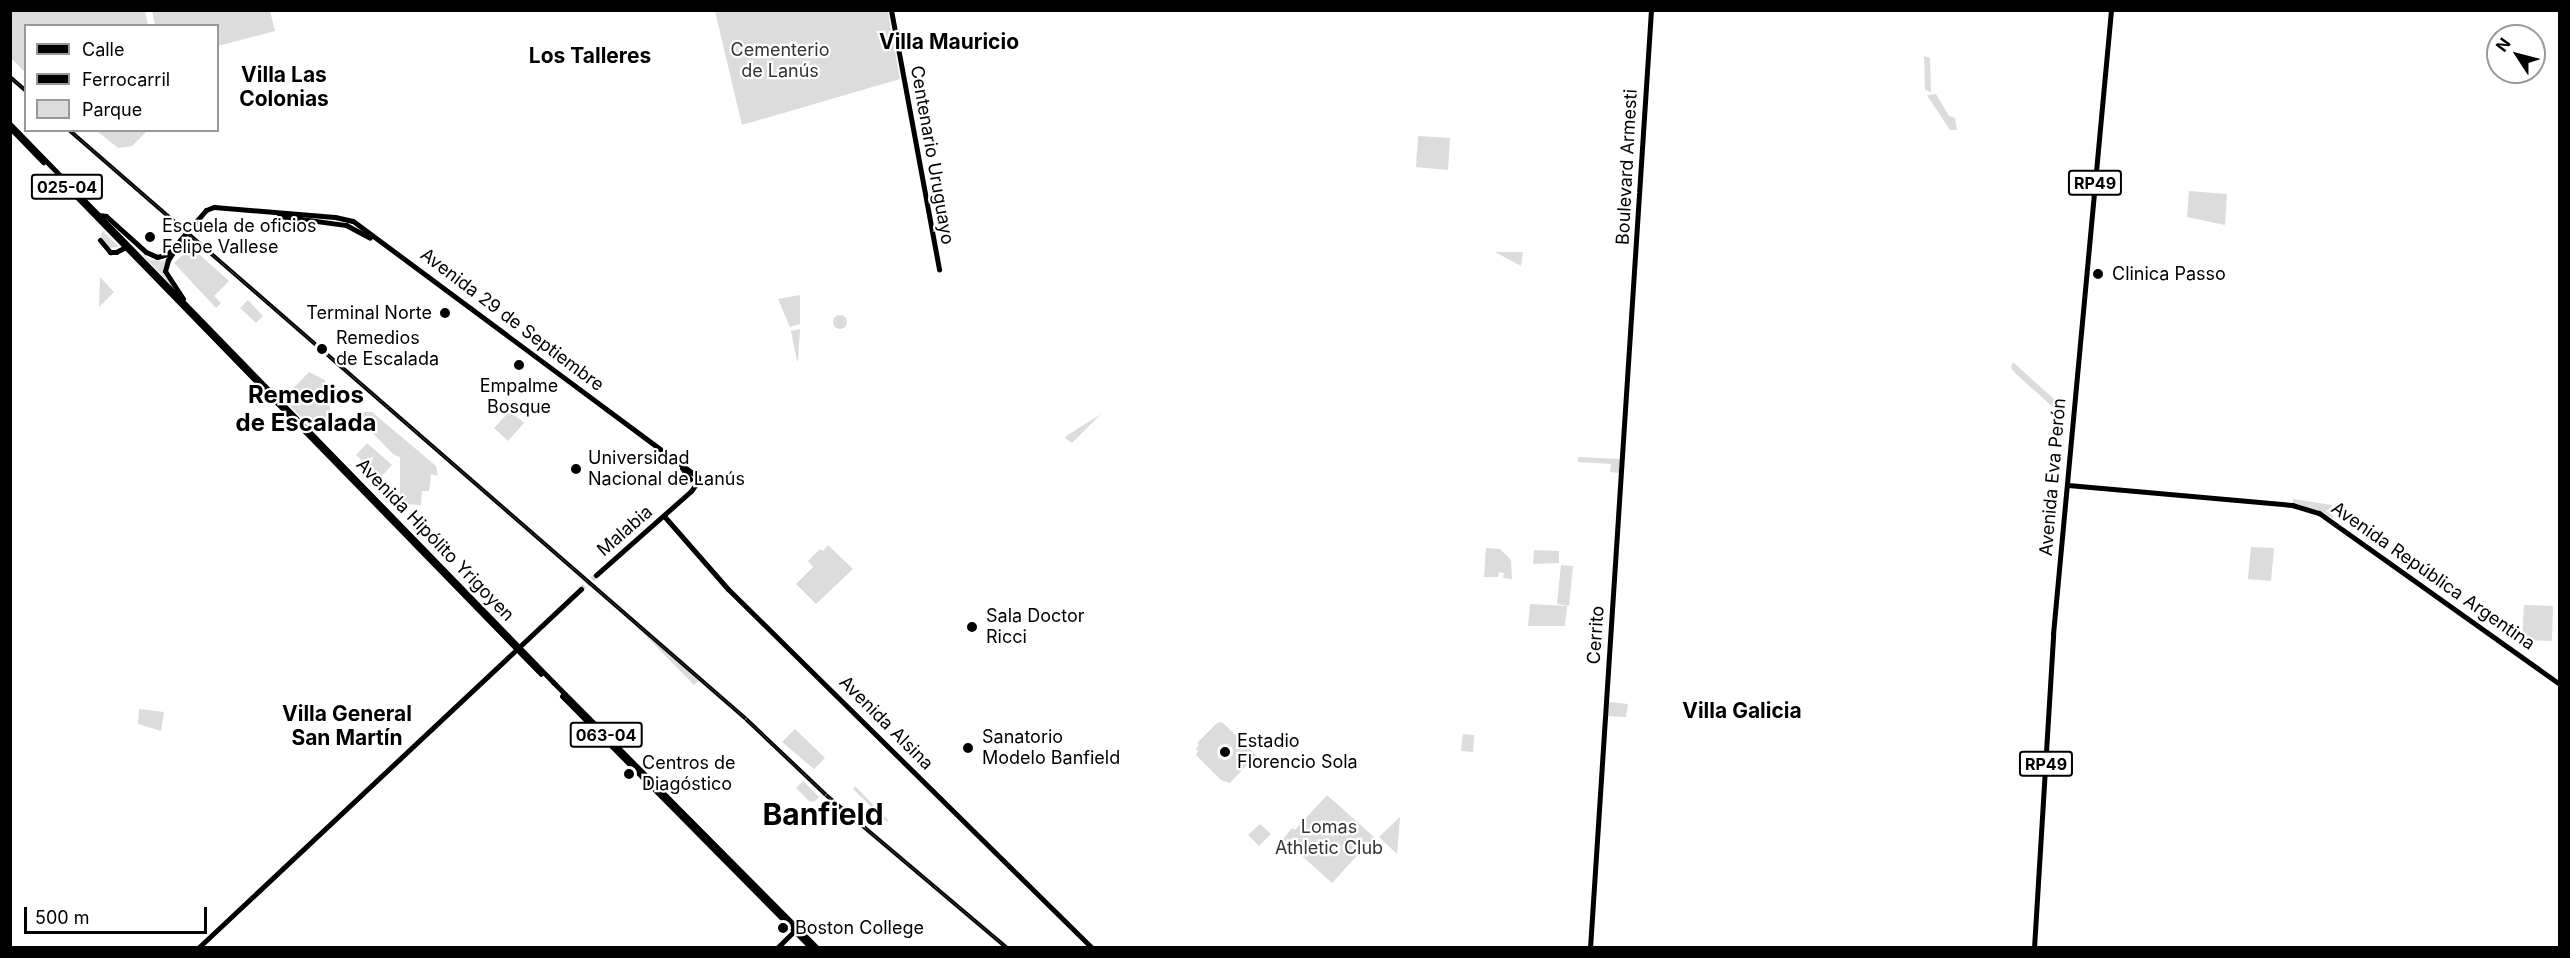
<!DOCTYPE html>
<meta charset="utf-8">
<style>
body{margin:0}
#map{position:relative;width:2570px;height:958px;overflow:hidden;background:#fff;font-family:Inter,sans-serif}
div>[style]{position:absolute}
.green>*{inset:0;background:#dcdcdc}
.round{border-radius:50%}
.major-tunnel>*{height:5px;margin-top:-2.5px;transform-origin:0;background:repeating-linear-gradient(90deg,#d9d9d9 0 5px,transparent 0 7.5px)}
.major>*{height:5px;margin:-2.5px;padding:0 2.5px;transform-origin:2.5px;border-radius:2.5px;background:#000}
.rail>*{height:4px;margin-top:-2px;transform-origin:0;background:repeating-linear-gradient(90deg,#fff 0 4.5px,#000 0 9px);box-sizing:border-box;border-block:2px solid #000}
.dots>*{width:16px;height:16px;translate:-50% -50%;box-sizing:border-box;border:3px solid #fff;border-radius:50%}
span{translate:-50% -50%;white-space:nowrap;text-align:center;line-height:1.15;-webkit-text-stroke:4.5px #fff;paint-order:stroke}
.shield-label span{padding:2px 4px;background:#fff;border:2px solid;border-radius:4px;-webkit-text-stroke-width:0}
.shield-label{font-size:16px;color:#000;font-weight:700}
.park-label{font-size:18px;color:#333}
.street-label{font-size:18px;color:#000}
.poi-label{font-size:18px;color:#000}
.left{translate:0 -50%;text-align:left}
.right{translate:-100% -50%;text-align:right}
.quarter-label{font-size:21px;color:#000;font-weight:700}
.district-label{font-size:24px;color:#000;font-weight:700}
.town-label{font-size:30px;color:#000;font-weight:700}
.frame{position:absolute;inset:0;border:12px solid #000;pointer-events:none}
.legend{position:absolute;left:24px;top:24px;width:195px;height:108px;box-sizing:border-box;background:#fff;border:2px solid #999;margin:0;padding:8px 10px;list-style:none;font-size:18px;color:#000}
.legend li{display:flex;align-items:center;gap:12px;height:30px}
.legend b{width:30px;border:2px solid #999}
.north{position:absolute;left:2486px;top:24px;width:60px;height:60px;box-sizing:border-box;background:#fff;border:2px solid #999;border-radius:50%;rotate:306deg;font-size:16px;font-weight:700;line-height:24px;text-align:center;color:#000}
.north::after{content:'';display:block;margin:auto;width:21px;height:27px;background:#000;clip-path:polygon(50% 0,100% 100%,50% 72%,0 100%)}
.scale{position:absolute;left:24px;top:907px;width:183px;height:27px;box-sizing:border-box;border:3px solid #000;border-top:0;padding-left:8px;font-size:18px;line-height:21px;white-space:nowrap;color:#000;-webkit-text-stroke:4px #fff;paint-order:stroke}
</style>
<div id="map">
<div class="green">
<div style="clip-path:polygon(10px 11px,145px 11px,148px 25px,26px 26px,25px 72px,12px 59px)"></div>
<div style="clip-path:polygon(152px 11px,270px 11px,275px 31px,218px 46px,218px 26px,155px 25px)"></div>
<div style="clip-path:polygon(715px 11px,888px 11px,900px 79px,742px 125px)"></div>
<div style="clip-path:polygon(1924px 56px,1930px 58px,1931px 92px,1925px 90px)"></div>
<div style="clip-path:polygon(1936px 94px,1949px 116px,1955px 118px,1957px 130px,1950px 130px,1927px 95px)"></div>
<div style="clip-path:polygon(97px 131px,147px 131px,132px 146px,118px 148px)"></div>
<div style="clip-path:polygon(1418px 136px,1450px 138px,1448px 170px,1416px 167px)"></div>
<div style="clip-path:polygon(2189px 191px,2227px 194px,2225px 225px,2187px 217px)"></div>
<div style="clip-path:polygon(102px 231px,103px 231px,119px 247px,108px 248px,101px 239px)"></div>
<div style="clip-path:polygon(135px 247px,150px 260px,166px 261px,165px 275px,175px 289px)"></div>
<div style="clip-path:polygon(191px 247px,229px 281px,214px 296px,221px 303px,216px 308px,174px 263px)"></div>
<div style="clip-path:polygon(1495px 252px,1523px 252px,1521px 266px,1506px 258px)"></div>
<div style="clip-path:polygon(100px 277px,114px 292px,99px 307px)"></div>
<div style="clip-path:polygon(800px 295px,800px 324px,790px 327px,778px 299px)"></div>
<div style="clip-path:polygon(248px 300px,263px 316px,256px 323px,240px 308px)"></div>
<div class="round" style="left:833px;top:315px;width:14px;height:14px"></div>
<div style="clip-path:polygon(800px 329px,798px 361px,797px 361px,791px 331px)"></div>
<div style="clip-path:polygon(2013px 362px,2066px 410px,2066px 419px,2015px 373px,2011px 368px)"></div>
<div style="clip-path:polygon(309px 372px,325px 380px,331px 415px,316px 432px,283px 399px)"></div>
<div style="clip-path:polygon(510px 411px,524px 423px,508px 441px,494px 428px)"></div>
<div style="clip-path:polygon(362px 412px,372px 412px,436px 466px,438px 476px,431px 474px,429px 491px,422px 491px,421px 505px,400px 504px,400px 457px,394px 455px,359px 419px)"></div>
<div style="clip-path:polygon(1101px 414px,1072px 443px,1065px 438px,1066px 436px)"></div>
<div style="clip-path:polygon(367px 443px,392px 465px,381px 477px,356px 455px)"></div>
<div style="clip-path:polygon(1578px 457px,1621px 459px,1620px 473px,1610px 472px,1611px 464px,1578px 462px)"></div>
<div style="clip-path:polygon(2293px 499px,2332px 505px,2333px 518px,2293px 504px)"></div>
<div style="clip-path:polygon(828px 545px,853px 569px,816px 604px,796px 584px,813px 567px,808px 561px,820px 549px,823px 551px)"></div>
<div style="clip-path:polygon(2251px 547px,2274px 548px,2271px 581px,2248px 579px)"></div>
<div style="clip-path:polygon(1486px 548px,1500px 549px,1511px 560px,1512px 579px,1503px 578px,1504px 573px,1499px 572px,1498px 577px,1484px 577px)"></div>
<div style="clip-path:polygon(1534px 550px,1559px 551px,1559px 563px,1533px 564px)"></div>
<div style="clip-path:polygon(1561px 565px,1573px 566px,1569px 606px,1557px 604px)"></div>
<div style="clip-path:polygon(1530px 604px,1567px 606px,1565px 626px,1528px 626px)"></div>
<div style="clip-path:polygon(2524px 605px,2553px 606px,2552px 641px,2522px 640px)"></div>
<div style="clip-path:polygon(632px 622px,666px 652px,699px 681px,694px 685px)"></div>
<div style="clip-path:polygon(1609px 702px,1628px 704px,1626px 717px,1608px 716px)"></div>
<div style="clip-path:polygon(139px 709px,164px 712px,161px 731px,138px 724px)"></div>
<div style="clip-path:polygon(1222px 722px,1256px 755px,1230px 783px,1221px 780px,1196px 755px,1198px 751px,1196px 749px,1199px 745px,1197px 743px,1217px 723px)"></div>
<div style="clip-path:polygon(795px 729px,825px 758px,814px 769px,782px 742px)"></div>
<div style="clip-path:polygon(1463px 734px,1474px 735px,1473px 752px,1461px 751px)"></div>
<div style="clip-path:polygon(803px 781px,819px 797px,814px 802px,809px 801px,796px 788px)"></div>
<div style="clip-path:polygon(855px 786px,888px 820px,887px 822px,853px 789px)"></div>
<div style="clip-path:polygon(1327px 795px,1374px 837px,1332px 883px,1283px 839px,1292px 828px,1295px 830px)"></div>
<div style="clip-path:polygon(1400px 817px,1397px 854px,1379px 837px)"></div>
<div style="clip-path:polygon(1260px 824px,1271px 834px,1259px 846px,1248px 835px)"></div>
</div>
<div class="major-tunnel">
<div style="left:581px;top:589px;width:21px;rotate:-43deg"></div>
</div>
<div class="major">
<div style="left:891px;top:10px;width:264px;rotate:79.5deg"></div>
<div style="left:10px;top:124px;width:779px;rotate:45.78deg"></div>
<div style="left:553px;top:682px;width:375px;rotate:45.2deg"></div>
<div style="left:12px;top:130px;width:45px;rotate:45.9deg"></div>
<div style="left:70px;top:190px;width:675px;rotate:45.78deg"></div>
<div style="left:99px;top:215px;width:7px;rotate:8deg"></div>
<div style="left:106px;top:216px;width:54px;rotate:42deg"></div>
<div style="left:146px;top:252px;width:12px;rotate:24deg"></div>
<div style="left:157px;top:257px;width:11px;rotate:-15deg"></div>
<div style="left:168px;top:254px;width:58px;rotate:-49.2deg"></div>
<div style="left:206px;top:210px;width:9px;rotate:-21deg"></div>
<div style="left:214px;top:207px;width:121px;rotate:4.7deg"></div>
<div style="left:335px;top:217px;width:18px;rotate:13deg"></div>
<div style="left:353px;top:221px;width:430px;rotate:36.6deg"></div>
<div style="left:698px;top:477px;width:4px;rotate:90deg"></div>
<div style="left:698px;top:481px;width:12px;rotate:125deg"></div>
<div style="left:691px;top:491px;width:127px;rotate:138.5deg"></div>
<div style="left:279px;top:216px;width:68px;rotate:7.7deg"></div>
<div style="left:346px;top:225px;width:27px;rotate:28deg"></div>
<div style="left:100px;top:240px;width:16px;rotate:50deg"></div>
<div style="left:110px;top:252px;width:6px"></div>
<div style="left:116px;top:252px;width:13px;rotate:-27deg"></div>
<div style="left:174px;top:251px;width:11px;rotate:124deg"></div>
<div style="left:168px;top:260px;width:11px;rotate:105deg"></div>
<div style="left:165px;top:271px;width:33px;rotate:57deg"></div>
<div style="left:682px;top:468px;width:14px;rotate:54deg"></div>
<div style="left:2068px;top:485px;width:225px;rotate:5.1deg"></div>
<div style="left:2292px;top:505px;width:28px;rotate:17deg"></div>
<div style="left:2319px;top:513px;width:296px;rotate:35.4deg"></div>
<div style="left:664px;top:516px;width:97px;rotate:48.8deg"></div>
<div style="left:728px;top:589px;width:511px;rotate:44.6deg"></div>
<div style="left:562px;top:696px;width:354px;rotate:45.3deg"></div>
<div style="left:198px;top:948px;width:525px;rotate:-43.15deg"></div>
<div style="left:777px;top:948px;width:27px;rotate:-45deg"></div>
<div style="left:1590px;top:948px;width:940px;rotate:-86.28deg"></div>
<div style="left:2034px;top:948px;width:315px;rotate:-86.5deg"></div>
<div style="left:2053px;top:634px;width:627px;rotate:-84.69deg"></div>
</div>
<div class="rail">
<div style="left:10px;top:77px;width:21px;rotate:41deg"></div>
<div style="left:69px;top:130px;width:897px;rotate:41.02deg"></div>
<div style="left:746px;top:719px;width:110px;rotate:43.5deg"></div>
<div style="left:826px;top:795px;width:237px;rotate:40.2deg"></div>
</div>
<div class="dots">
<div style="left:150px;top:237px;background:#000"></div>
<div style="left:2098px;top:274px;background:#000"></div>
<div style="left:445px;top:313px;background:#000"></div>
<div style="left:322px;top:349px;background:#000"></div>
<div style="left:519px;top:365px;background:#000"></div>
<div style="left:576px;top:469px;background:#000"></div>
<div style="left:972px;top:627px;background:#000"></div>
<div style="left:968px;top:748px;background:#000"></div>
<div style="left:1225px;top:752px;background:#000"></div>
<div style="left:629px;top:774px;background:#000"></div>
<div style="left:783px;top:928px;background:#000"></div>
</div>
<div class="shield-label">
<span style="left:2095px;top:183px">RP49</span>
<span style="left:67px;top:187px">025-04</span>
<span style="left:606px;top:735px">063-04</span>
<span style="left:2046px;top:764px">RP49</span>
</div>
<div class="park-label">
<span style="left:780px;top:61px">Cementerio<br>de Lanús</span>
<span style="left:1329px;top:838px">Lomas<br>Athletic Club</span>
</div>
<div class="street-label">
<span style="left:932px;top:155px;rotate:80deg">Centenario Uruguayo</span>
<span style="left:1627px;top:167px;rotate:-87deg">Boulevard Armesti</span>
<span style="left:512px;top:320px;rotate:37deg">Avenida 29 de Septiembre</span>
<span style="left:2053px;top:477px;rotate:-85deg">Avenida Eva Perón</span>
<span style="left:625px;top:531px;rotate:-41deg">Malabia</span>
<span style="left:435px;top:540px;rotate:46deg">Avenida Hipólito Yrigoyen</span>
<span style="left:2433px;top:576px;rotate:35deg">Avenida República Argentina</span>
<span style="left:1596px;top:635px;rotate:-86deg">Cerrito</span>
<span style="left:886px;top:723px;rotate:45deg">Avenida Alsina</span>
</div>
<div class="poi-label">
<span class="left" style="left:162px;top:237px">Escuela de oficios<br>Felipe Vallese</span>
<span class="left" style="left:2112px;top:274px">Clinica Passo</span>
<span class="right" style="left:432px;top:313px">Terminal Norte</span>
<span class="left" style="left:336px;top:349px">Remedios<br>de Escalada</span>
<span style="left:519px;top:397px">Empalme<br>Bosque</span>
<span class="left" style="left:588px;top:469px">Universidad<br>Nacional de Lanús</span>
<span class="left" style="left:986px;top:627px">Sala Doctor<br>Ricci</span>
<span class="left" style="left:982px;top:748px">Sanatorio<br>Modelo Banfield</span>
<span class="left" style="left:1237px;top:752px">Estadio<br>Florencio Sola</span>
<span class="left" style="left:642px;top:774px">Centros de<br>Diagóstico</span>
<span class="left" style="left:795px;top:928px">Boston College</span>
</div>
<div class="quarter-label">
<span style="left:949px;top:42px">Villa Mauricio</span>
<span style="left:590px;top:56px">Los Talleres</span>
<span style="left:284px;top:87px">Villa Las<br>Colonias</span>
<span style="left:1742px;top:711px">Villa Galicia</span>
<span style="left:347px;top:726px">Villa General<br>San Martín</span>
</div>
<div class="district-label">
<span style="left:306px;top:409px">Remedios<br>de Escalada</span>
</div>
<div class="town-label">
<span style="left:823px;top:814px">Banfield</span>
</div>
<div class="frame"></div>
<ul class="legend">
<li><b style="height:8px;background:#000"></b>Calle</li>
<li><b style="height:8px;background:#000"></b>Ferrocarril</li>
<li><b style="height:16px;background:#dcdcdc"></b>Parque</li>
</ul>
<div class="north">N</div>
<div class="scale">500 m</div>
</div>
